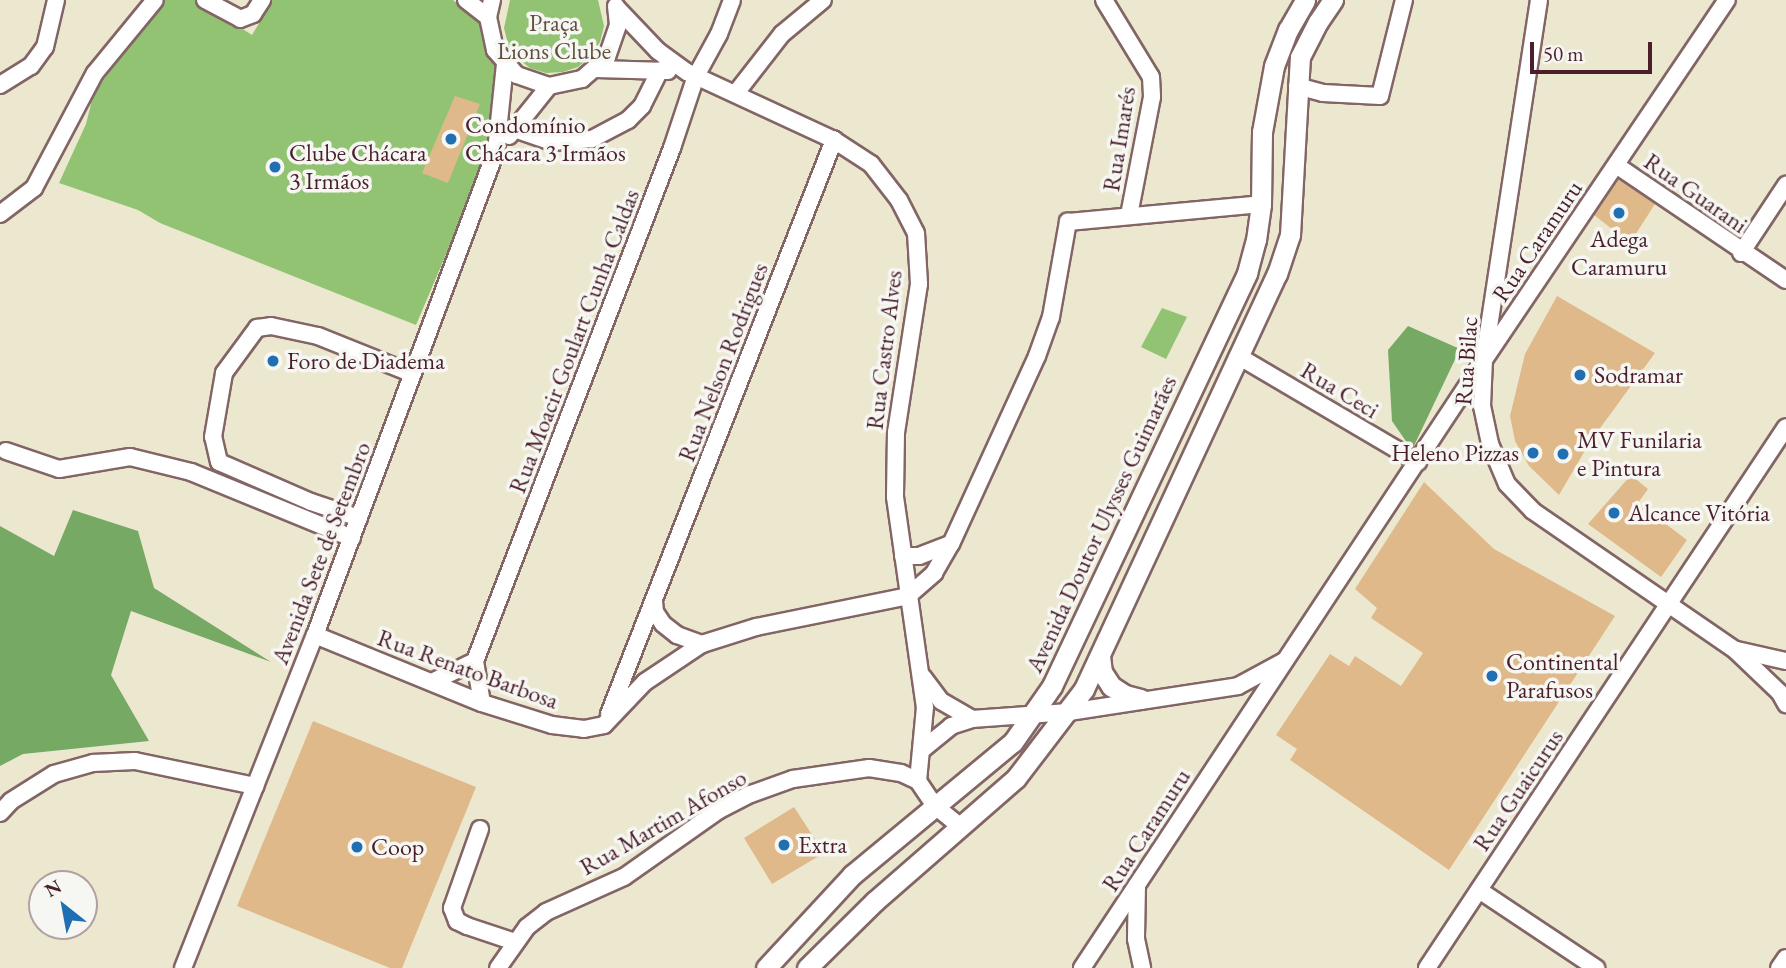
<!DOCTYPE html>
<meta charset="utf-8">
<style>
body{margin:0}
#map{position:relative;width:1786px;height:968px;overflow:hidden;background:#ece8d0;font-family:"EB Garamond",serif}
div>[style]{position:absolute}
.green>*{inset:0;background:#92c372}
.forest>*{inset:0;background:#75a964}
.building>*{inset:0;background:#e0b98a}
.roads{filter:drop-shadow(2px 0 #836565) drop-shadow(-2px 0 #836565) drop-shadow(0 2px #836565) drop-shadow(0 -2px #836565)}
.minor>*{height:16px;margin:-8px;padding:0 8px;transform-origin:8px;border-radius:8px;background:#fff}
.major>*{height:19px;margin:-9.5px;padding:0 9.5px;transform-origin:9.5px;border-radius:9.5px;background:#fff}
.dots>*{width:19px;height:19px;translate:-50% -50%;box-sizing:border-box;border:4px solid #f6f6f2;border-radius:50%}
span{translate:-50% -50%;white-space:nowrap;text-align:center;line-height:1.15;-webkit-text-stroke:7px #f6f6f2;paint-order:stroke}
.park-label{font-size:24px;color:#605040}
.poi-label{font-size:24px;color:#4a1f2b}
.left{translate:0 -50%;text-align:left}
.right{translate:-100% -50%;text-align:right}
.street-label{font-size:24px;color:#4a1f2b}
.north{position:absolute;left:28px;top:870px;width:70px;height:70px;box-sizing:border-box;background:#f6f6f2;border:2px solid #b1a0a2;border-radius:50%;rotate:329deg;font-size:19px;font-weight:700;line-height:28px;text-align:center;color:#4a1f2b}
.north::after{content:'';display:block;margin:auto;width:24px;height:32px;background:#1f6fb2;clip-path:polygon(50% 0,100% 100%,50% 72%,0 100%)}
.scale{position:absolute;left:1530px;top:42px;width:122px;height:32px;box-sizing:border-box;border:4px solid #4a1f2b;border-top:0;padding-left:9px;font-size:21px;line-height:24px;white-space:nowrap;color:#4a1f2b;-webkit-text-stroke:5px #f6f6f2;paint-order:stroke}
</style>
<div id="map">
<div class="green">
<div style="clip-path:polygon(165px 0,198px 0,252px 35px,273px 0,453px 0,482px 22px,486px 48px,498px 67px,490px 151px,416px 325px,160px 223px,138px 210px,59px 183px,86px 124px,94px 92px)"></div>
<div style="clip-path:polygon(510px 0,598px 0,604px 26px,600px 42px,591px 56px,578px 67px,563px 72px,546px 73px,530px 68px,517px 58px,508px 44px,504px 28px)"></div>
<div style="clip-path:polygon(1162px 308px,1187px 317px,1166px 359px,1141px 347px)"></div>
</div>
<div class="forest">
<div style="clip-path:polygon(1408px 326px,1460px 349px,1412px 450px,1392px 421px,1388px 350px)"></div>
<div style="clip-path:polygon(73px 510px,138px 531px,154px 588px,271px 662px,131px 611px,111px 675px,149px 741px,23px 754px,0 766px,0 526px,54px 556px)"></div>
</div>
<div class="building">
<div style="clip-path:polygon(455px 96px,480px 104px,448px 183px,422px 173px)"></div>
<div style="clip-path:polygon(1619px 179px,1655px 204px,1630px 243px,1594px 215px)"></div>
<div style="clip-path:polygon(1557px 296px,1655px 353px,1590px 442px,1559px 495px,1529px 466px,1515px 441px,1510px 416px,1525px 354px)"></div>
<div style="clip-path:polygon(1631px 475px,1648px 489px,1638px 503px,1687px 540px,1661px 577px,1588px 524px)"></div>
<div style="clip-path:polygon(1424px 482px,1494px 549px,1615px 616px,1449px 870px,1290px 760px,1297px 749px,1276px 735px,1330px 654px,1349px 666px,1355px 656px,1401px 686px,1423px 653px,1371px 618px,1377px 608px,1355px 589px)"></div>
<div style="clip-path:polygon(313px 721px,476px 787px,402px 968px,390px 968px,237px 906px)"></div>
<div style="clip-path:polygon(794px 807px,824px 853px,772px 884px,744px 838px)"></div>
</div>
<div class="roads">
<div class="minor">
<div style="left:205px;top:0;width:40px;rotate:28deg"></div>
<div style="left:240px;top:19px;width:14px;rotate:-21deg"></div>
<div style="left:253px;top:14px;width:17px;rotate:-57deg"></div>
<div style="left:466px;top:0;width:28px;rotate:38deg"></div>
<div style="left:492px;top:0;width:17px;rotate:103deg"></div>
<div style="left:488px;top:17px;width:34px;rotate:78deg"></div>
<div style="left:495px;top:50px;width:33px;rotate:49deg"></div>
<div style="left:517px;top:75px;width:34px;rotate:19deg"></div>
<div style="left:549px;top:86px;width:34px;rotate:-12deg"></div>
<div style="left:582px;top:79px;width:33px;rotate:-41deg"></div>
<div style="left:607px;top:57px;width:34px;rotate:-71deg"></div>
<div style="left:618px;top:25px;width:19px;rotate:-96deg"></div>
<div style="left:1104px;top:0;width:90px;rotate:58.6deg"></div>
<div style="left:1151px;top:77px;width:20px;rotate:87deg"></div>
<div style="left:1152px;top:97px;width:120px;rotate:101deg"></div>
<div style="left:1539px;top:0;width:364px;rotate:98.7deg"></div>
<div style="left:1484px;top:360px;width:46px;rotate:92.5deg"></div>
<div style="left:1482px;top:406px;width:39px;rotate:78deg"></div>
<div style="left:1490px;top:444px;width:43px;rotate:67deg"></div>
<div style="left:1507px;top:484px;width:37px;rotate:46deg"></div>
<div style="left:1533px;top:511px;width:245px;rotate:34.5deg"></div>
<div style="left:1735px;top:650px;width:62px;rotate:43.7deg"></div>
<div style="left:1780px;top:693px;width:13px;rotate:61deg"></div>
<div style="left:617px;top:8px;width:59px;rotate:46.4deg"></div>
<div style="left:658px;top:51px;width:36px;rotate:36deg"></div>
<div style="left:687px;top:72px;width:162px;rotate:24.8deg"></div>
<div style="left:834px;top:140px;width:44px;rotate:33deg"></div>
<div style="left:871px;top:164px;width:46px;rotate:52.1deg"></div>
<div style="left:899px;top:200px;width:37px;rotate:63deg"></div>
<div style="left:916px;top:233px;width:51px;rotate:86.6deg"></div>
<div style="left:919px;top:284px;width:150px;rotate:98.8deg"></div>
<div style="left:896px;top:432px;width:65px;rotate:90.9deg"></div>
<div style="left:895px;top:497px;width:212px;rotate:81.9deg"></div>
<div style="left:925px;top:707px;width:74px;rotate:95.4deg"></div>
<div style="left:918px;top:781px;width:30px;rotate:56deg"></div>
<div style="left:935px;top:806px;width:33px;rotate:39deg"></div>
<div style="left:596px;top:69px;width:72px;rotate:1.6deg"></div>
<div style="left:0;top:85px;width:36px;rotate:-32deg"></div>
<div style="left:31px;top:66px;width:24px;rotate:-54deg"></div>
<div style="left:45px;top:47px;width:48px;rotate:-76.8deg"></div>
<div style="left:1297px;top:86px;width:27px;rotate:15deg"></div>
<div style="left:1323px;top:93px;width:57px;rotate:3deg"></div>
<div style="left:1380px;top:96px;width:99px;rotate:-76deg"></div>
<div style="left:736px;top:93px;width:75px;rotate:-52.1deg"></div>
<div style="left:782px;top:34px;width:53px;rotate:-39.7deg"></div>
<div style="left:514px;top:129px;width:40px;rotate:18.9deg"></div>
<div style="left:552px;top:142px;width:40px;rotate:-4.3deg"></div>
<div style="left:592px;top:139px;width:41px;rotate:-27.8deg"></div>
<div style="left:628px;top:120px;width:20px;rotate:-45deg"></div>
<div style="left:642px;top:106px;width:40px;rotate:-63.4deg"></div>
<div style="left:509px;top:136px;width:64px;rotate:-51.3deg"></div>
<div style="left:1616px;top:165px;width:205px;rotate:34.1deg"></div>
<div style="left:0;top:214px;width:43px;rotate:-37.4deg"></div>
<div style="left:34px;top:188px;width:130px;rotate:-62.1deg"></div>
<div style="left:95px;top:73px;width:94px;rotate:-50.6deg"></div>
<div style="left:1741px;top:253px;width:82px;rotate:-56.5deg"></div>
<div style="left:1238px;top:356px;width:209px;rotate:30.5deg"></div>
<div style="left:6px;top:451px;width:56px;rotate:18.8deg"></div>
<div style="left:59px;top:469px;width:72px;rotate:-9.6deg"></div>
<div style="left:130px;top:457px;width:63px;rotate:13.8deg"></div>
<div style="left:191px;top:472px;width:174px;rotate:22.3deg"></div>
<div style="left:359px;top:518px;width:51px;rotate:-161.6deg"></div>
<div style="left:311px;top:502px;width:100px;rotate:-156.5deg"></div>
<div style="left:219px;top:462px;width:26px;rotate:-103deg"></div>
<div style="left:213px;top:437px;width:65px;rotate:-80.2deg"></div>
<div style="left:224px;top:373px;width:56px;rotate:-53.7deg"></div>
<div style="left:257px;top:328px;width:14px;rotate:-8deg"></div>
<div style="left:271px;top:326px;width:48px;rotate:12deg"></div>
<div style="left:318px;top:336px;width:102px;rotate:21.8deg"></div>
<div style="left:903px;top:556px;width:16px"></div>
<div style="left:919px;top:556px;width:34px;rotate:-21deg"></div>
<div style="left:654px;top:601px;width:11px;rotate:85deg"></div>
<div style="left:655px;top:612px;width:14px;rotate:56deg"></div>
<div style="left:663px;top:624px;width:18px;rotate:38deg"></div>
<div style="left:677px;top:635px;width:27px;rotate:20deg"></div>
<div style="left:315px;top:635px;width:180px;rotate:22.2deg"></div>
<div style="left:482px;top:703px;width:73px;rotate:17.4deg"></div>
<div style="left:552px;top:725px;width:32px;rotate:7deg"></div>
<div style="left:584px;top:729px;width:20px;rotate:-11deg"></div>
<div style="left:604px;top:725px;width:59px;rotate:-46.4deg"></div>
<div style="left:645px;top:682px;width:69px;rotate:-33.7deg"></div>
<div style="left:702px;top:644px;width:57px;rotate:-17.5deg"></div>
<div style="left:756px;top:627px;width:155px;rotate:-11.5deg"></div>
<div style="left:908px;top:596px;width:35px;rotate:-41deg"></div>
<div style="left:934px;top:573px;width:34px;rotate:-60deg"></div>
<div style="left:951px;top:544px;width:207px;rotate:-65.4deg"></div>
<div style="left:1037px;top:356px;width:41px;rotate:-70.3deg"></div>
<div style="left:1051px;top:317px;width:97px;rotate:-79.9deg"></div>
<div style="left:1068px;top:222px;width:194px;rotate:-5.3deg"></div>
<div style="left:1737px;top:650px;width:50px;rotate:12.7deg"></div>
<div style="left:923px;top:677px;width:30px;rotate:53deg"></div>
<div style="left:941px;top:701px;width:36px;rotate:30deg"></div>
<div style="left:432px;top:682px;width:48px;rotate:-26deg"></div>
<div style="left:482px;top:703px;width:43px;rotate:-99.5deg"></div>
<div style="left:475px;top:661px;width:550px;rotate:-68.99deg"></div>
<div style="left:672px;top:148px;width:76px;rotate:-71.6deg"></div>
<div style="left:696px;top:76px;width:48px;rotate:-61.3deg"></div>
<div style="left:719px;top:34px;width:36px;rotate:-69deg"></div>
<div style="left:609px;top:714px;width:617px;rotate:-68.6deg"></div>
<div style="left:923px;top:749px;width:36px;rotate:-39deg"></div>
<div style="left:951px;top:726px;width:22px;rotate:-18deg"></div>
<div style="left:972px;top:719px;width:97px;rotate:-4.1deg"></div>
<div style="left:1069px;top:712px;width:171px;rotate:-8.7deg"></div>
<div style="left:1238px;top:686px;width:52px;rotate:-28.5deg"></div>
<div style="left:0;top:813px;width:16px;rotate:-47deg"></div>
<div style="left:11px;top:801px;width:51px;rotate:-32.1deg"></div>
<div style="left:54px;top:774px;width:41px;rotate:-15.8deg"></div>
<div style="left:93px;top:763px;width:42px;rotate:-2.7deg"></div>
<div style="left:135px;top:761px;width:123px;rotate:11.8deg"></div>
<div style="left:480px;top:829px;width:84px;rotate:109.5deg"></div>
<div style="left:452px;top:908px;width:14px;rotate:69deg"></div>
<div style="left:457px;top:921px;width:11px;rotate:27deg"></div>
<div style="left:467px;top:926px;width:51px;rotate:18.4deg"></div>
<div style="left:1137px;top:885px;width:54px;rotate:91.1deg"></div>
<div style="left:1136px;top:939px;width:30px;rotate:78deg"></div>
<div style="left:1479px;top:890px;width:141px;rotate:33.7deg"></div>
<div style="left:183px;top:968px;width:358px;rotate:-68.4deg"></div>
<div style="left:315px;top:635px;width:517px;rotate:-69.5deg"></div>
<div style="left:496px;top:151px;width:87px;rotate:-84.1deg"></div>
<div style="left:498px;top:968px;width:50px;rotate:-54.7deg"></div>
<div style="left:527px;top:927px;width:24px;rotate:-38deg"></div>
<div style="left:546px;top:912px;width:85px;rotate:-24.2deg"></div>
<div style="left:624px;top:877px;width:116px;rotate:-35.2deg"></div>
<div style="left:719px;top:810px;width:36px;rotate:-27deg"></div>
<div style="left:751px;top:794px;width:45px;rotate:-19.7deg"></div>
<div style="left:793px;top:779px;width:77px;rotate:-8.2deg"></div>
<div style="left:869px;top:768px;width:32px;rotate:9deg"></div>
<div style="left:901px;top:773px;width:19px;rotate:25deg"></div>
<div style="left:1082px;top:968px;width:729px;rotate:-56.53deg"></div>
<div style="left:1484px;top:360px;width:434px;rotate:-56deg"></div>
<div style="left:1427px;top:968px;width:649px;rotate:-56.43deg"></div>
<div style="left:1779px;top:968px;width:12px;rotate:-55deg"></div>
</div>
<div class="major">
<div style="left:1100px;top:656px;width:16px;rotate:83deg"></div>
<div style="left:1102px;top:672px;width:17px;rotate:57deg"></div>
<div style="left:1111px;top:686px;width:17px;rotate:33deg"></div>
<div style="left:1125px;top:695px;width:16px;rotate:14deg"></div>
<div style="left:766px;top:968px;width:127px;rotate:-47.2deg"></div>
<div style="left:852px;top:875px;width:209px;rotate:-39.6deg"></div>
<div style="left:1013px;top:742px;width:68px;rotate:-55.1deg"></div>
<div style="left:1052px;top:686px;width:457px;rotate:-64.7deg"></div>
<div style="left:1247px;top:273px;width:34px;rotate:-75deg"></div>
<div style="left:1256px;top:240px;width:36px;rotate:-82deg"></div>
<div style="left:1261px;top:204px;width:72px;rotate:-89.2deg"></div>
<div style="left:1262px;top:132px;width:67px;rotate:-79.7deg"></div>
<div style="left:1274px;top:66px;width:39px;rotate:-69deg"></div>
<div style="left:1288px;top:30px;width:34px;rotate:-60deg"></div>
<div style="left:807px;top:968px;width:95px;rotate:-44.6deg"></div>
<div style="left:875px;top:901px;width:187px;rotate:-41.1deg"></div>
<div style="left:1016px;top:778px;width:112px;rotate:-52.6deg"></div>
<div style="left:1084px;top:689px;width:458px;rotate:-65.1deg"></div>
<div style="left:1277px;top:274px;width:41px;rotate:-71.6deg"></div>
<div style="left:1290px;top:235px;width:178px;rotate:-86.8deg"></div>
<div style="left:1300px;top:57px;width:39px;rotate:-63deg"></div>
<div style="left:1318px;top:22px;width:27px;rotate:-56deg"></div>
</div>
</div>
<div class="dots">
<div style="left:451px;top:139px;background:#1f6fb2"></div>
<div style="left:275px;top:167px;background:#1f6fb2"></div>
<div style="left:1619px;top:213px;background:#1f6fb2"></div>
<div style="left:273px;top:361px;background:#1f6fb2"></div>
<div style="left:1580px;top:375px;background:#1f6fb2"></div>
<div style="left:1533px;top:453px;background:#1f6fb2"></div>
<div style="left:1563px;top:454px;background:#1f6fb2"></div>
<div style="left:1614px;top:513px;background:#1f6fb2"></div>
<div style="left:1492px;top:676px;background:#1f6fb2"></div>
<div style="left:784px;top:845px;background:#1f6fb2"></div>
<div style="left:357px;top:847px;background:#1f6fb2"></div>
</div>
<div class="park-label">
<span style="left:554px;top:37px">Praça<br>Lions Clube</span>
</div>
<div class="poi-label">
<span class="left" style="left:465px;top:139px">Condomínio<br>Chácara 3 Irmãos</span>
<span class="left" style="left:289px;top:167px">Clube Chácara<br>3 Irmãos</span>
<span style="left:1619px;top:253px">Adega<br>Caramuru</span>
<span class="left" style="left:287px;top:361px">Foro de Diadema</span>
<span class="left" style="left:1594px;top:375px">Sodramar</span>
<span class="left" style="left:1577px;top:454px">MV Funilaria<br>e Pintura</span>
<span class="right" style="left:1519px;top:453px">Heleno Pizzas</span>
<span class="left" style="left:1628px;top:513px">Alcance Vitória</span>
<span class="left" style="left:1506px;top:676px">Continental<br>Parafusos</span>
<span class="left" style="left:798px;top:845px">Extra</span>
<span class="left" style="left:371px;top:847px">Coop</span>
</div>
<div class="street-label">
<span style="left:1119px;top:139px;rotate:-81deg">Rua Imarés</span>
<span style="left:1696px;top:193px;rotate:35deg">Rua Guarani</span>
<span style="left:1537px;top:241px;rotate:-56deg">Rua Caramuru</span>
<span style="left:574px;top:341px;rotate:-69deg">Rua Moacir Goulart Cunha Caldas</span>
<span style="left:884px;top:350px;rotate:-83deg">Rua Castro Alves</span>
<span style="left:1466px;top:361px;rotate:-86deg">Rua Bilac</span>
<span style="left:723px;top:362px;rotate:-69deg">Rua Nelson Rodrigues</span>
<span style="left:1340px;top:390px;rotate:31deg">Rua Ceci</span>
<span style="left:1101px;top:524px;rotate:-65deg">Avenida Doutor Ulysses Guimarães</span>
<span style="left:321px;top:553px;rotate:-69deg">Avenida Sete de Setembro</span>
<span style="left:468px;top:669px;rotate:20deg">Rua Renato Barbosa</span>
<span style="left:1518px;top:790px;rotate:-56deg">Rua Guaicurus</span>
<span style="left:663px;top:822px;rotate:-30deg">Rua Martim Afonso</span>
<span style="left:1146px;top:830px;rotate:-57deg">Rua Caramuru</span>
</div>
<div class="north">N</div>
<div class="scale">50 m</div>
</div>
